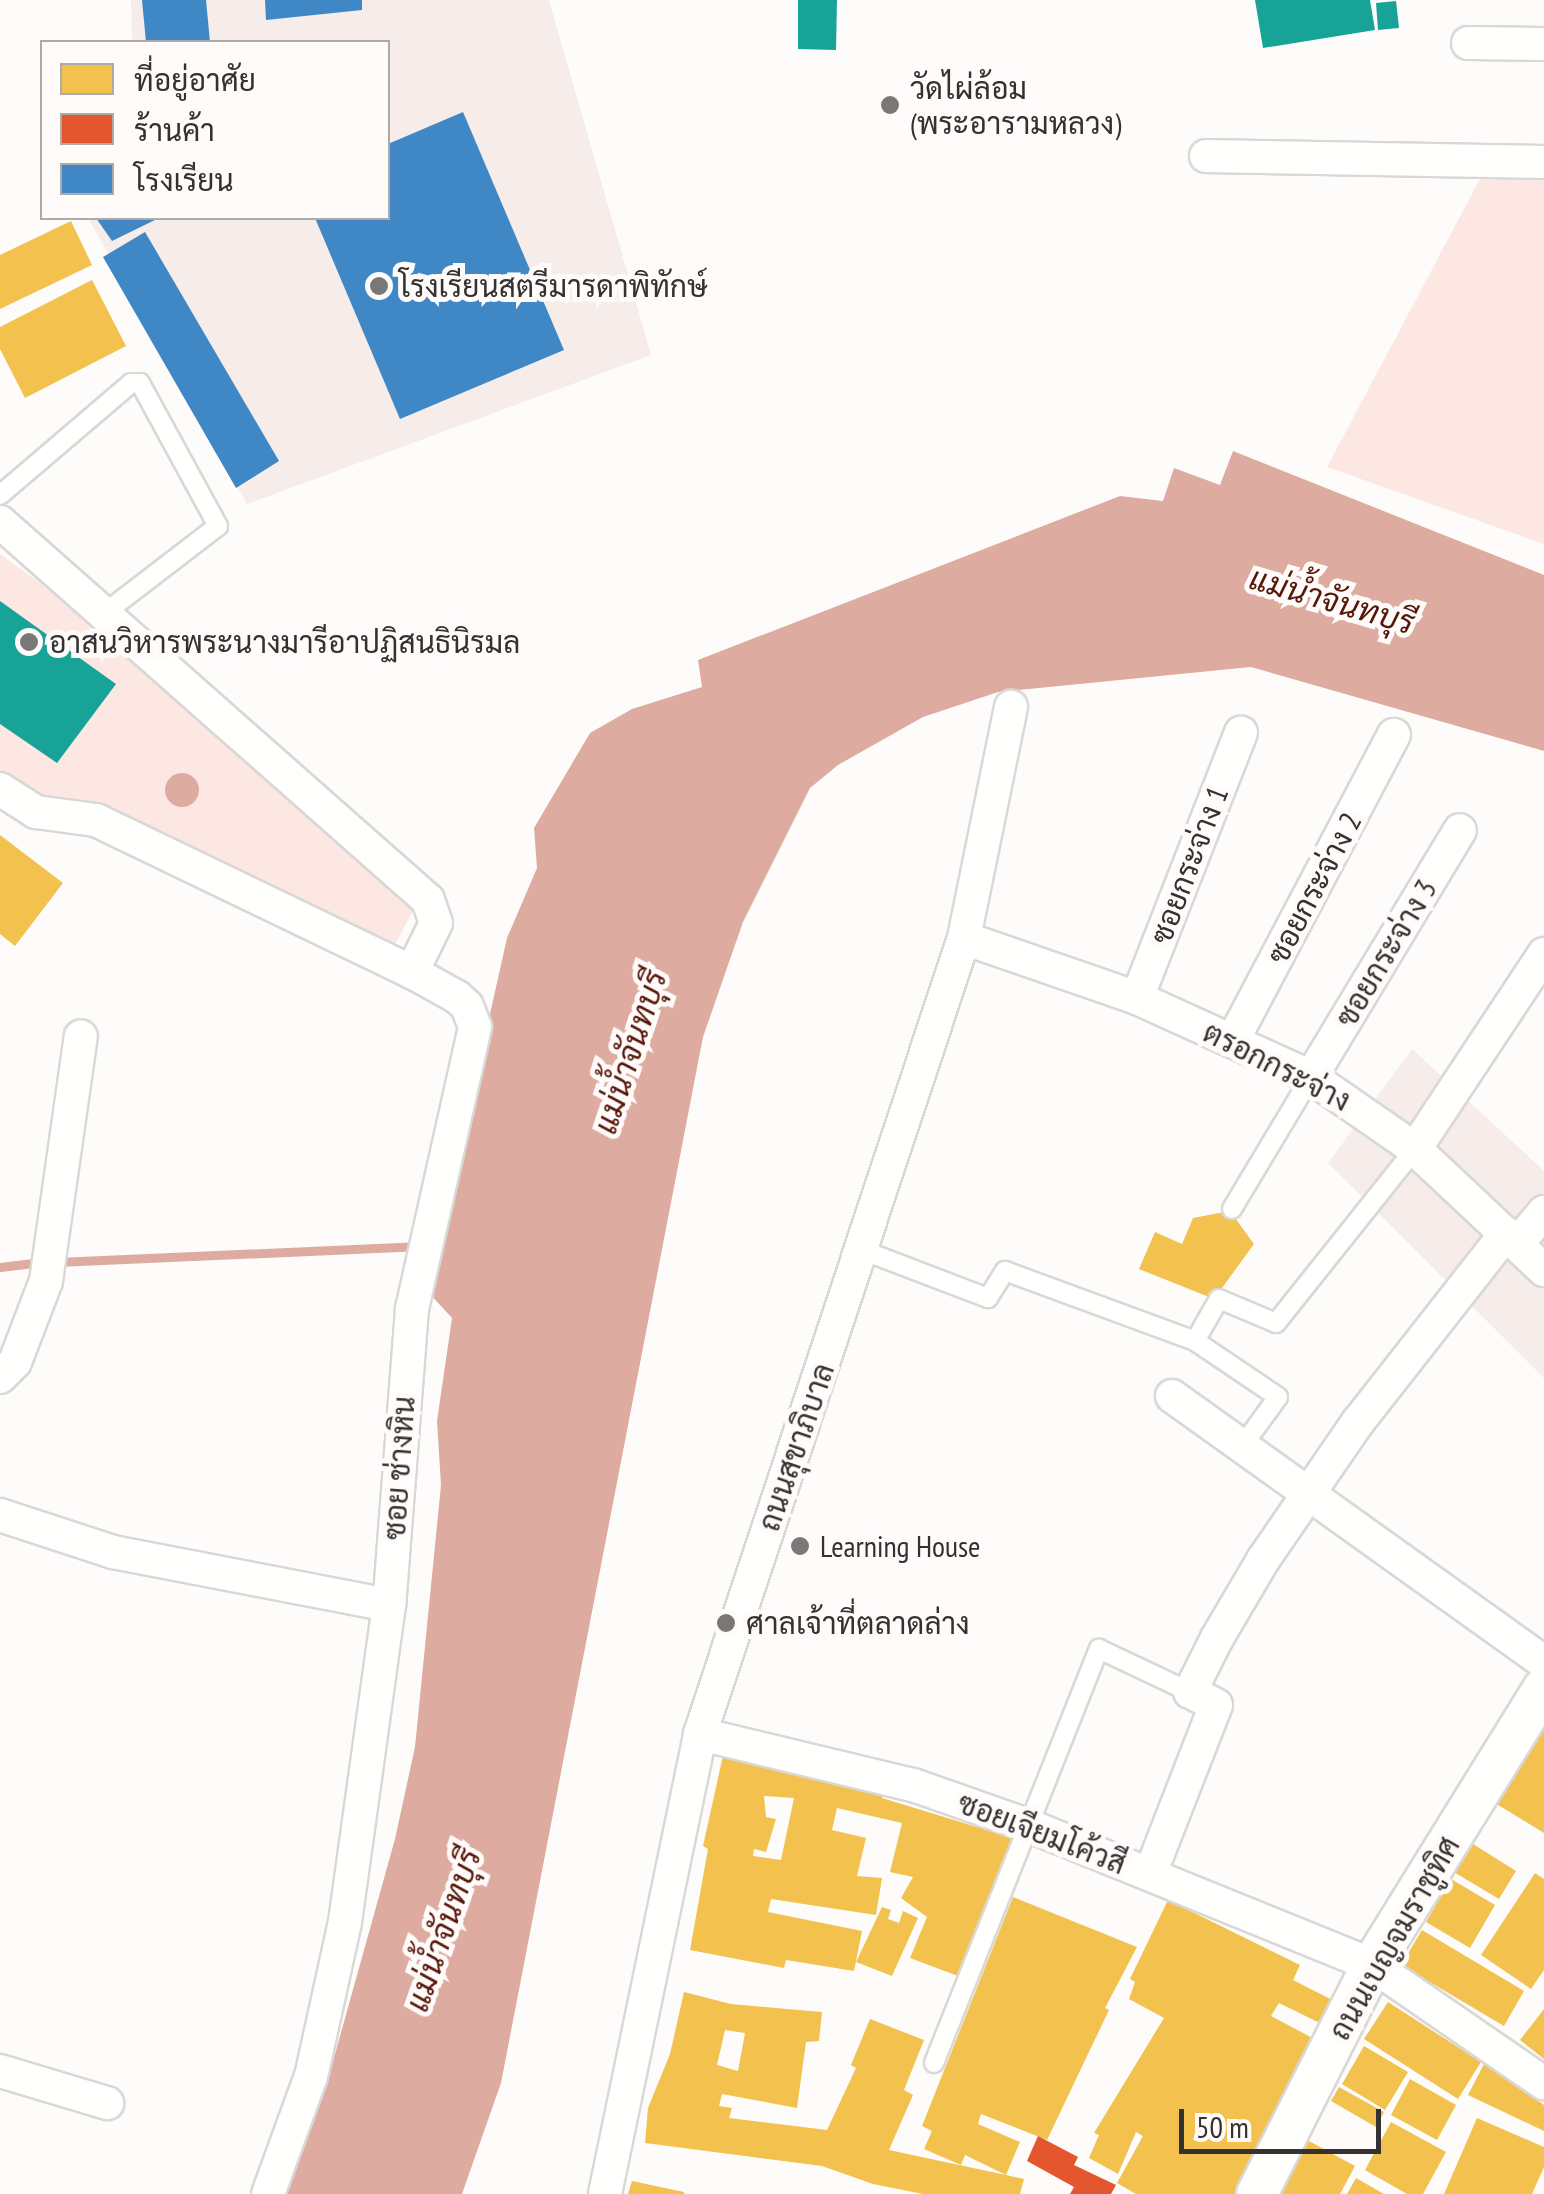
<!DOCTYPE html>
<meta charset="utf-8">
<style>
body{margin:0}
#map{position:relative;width:1544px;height:2194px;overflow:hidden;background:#fdfcfb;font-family:"PT Sans Narrow",Sarabun,sans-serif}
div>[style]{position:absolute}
.built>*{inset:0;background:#f6ece9}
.green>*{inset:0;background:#fce7e2}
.water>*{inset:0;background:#ddab9f}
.round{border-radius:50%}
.homes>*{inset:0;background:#f2c14e}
.shops>*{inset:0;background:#e4572e}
.schools>*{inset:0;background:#3f88c5}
.public>*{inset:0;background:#17a398}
.stream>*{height:9px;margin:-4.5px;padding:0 4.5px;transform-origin:4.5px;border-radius:4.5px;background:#ddab9f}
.roads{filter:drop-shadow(2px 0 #dad8d7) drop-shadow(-2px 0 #dad8d7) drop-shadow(0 2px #dad8d7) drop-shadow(0 -2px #dad8d7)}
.service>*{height:18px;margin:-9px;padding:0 9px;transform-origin:9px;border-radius:9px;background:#fffffe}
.minor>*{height:32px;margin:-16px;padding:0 16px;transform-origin:16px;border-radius:16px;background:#fffffe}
.tertiary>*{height:40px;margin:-20px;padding:0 20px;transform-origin:20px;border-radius:20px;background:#fffffe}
.dots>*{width:28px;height:28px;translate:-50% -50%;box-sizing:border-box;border:5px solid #fefbfa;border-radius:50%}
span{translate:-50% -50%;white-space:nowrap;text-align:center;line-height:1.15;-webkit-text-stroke:10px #fefbfa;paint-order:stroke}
.poi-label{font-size:30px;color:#343130}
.left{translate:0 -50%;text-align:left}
.street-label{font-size:30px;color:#343130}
.water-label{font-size:32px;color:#561709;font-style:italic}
.legend{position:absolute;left:40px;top:40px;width:350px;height:180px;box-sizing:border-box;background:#fefbfa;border:2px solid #adaaa9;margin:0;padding:12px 18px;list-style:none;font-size:30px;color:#343130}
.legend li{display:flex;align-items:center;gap:20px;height:50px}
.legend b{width:50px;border:2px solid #adaaa9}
.scale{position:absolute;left:1179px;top:2109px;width:202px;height:45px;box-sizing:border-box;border:5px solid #343130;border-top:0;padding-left:12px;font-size:30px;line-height:35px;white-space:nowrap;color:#343130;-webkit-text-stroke:8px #fefbfa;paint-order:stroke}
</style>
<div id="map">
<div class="built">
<div style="clip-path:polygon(131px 0,549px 0,651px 355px,247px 504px,88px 218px,388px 218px,388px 42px,132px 42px)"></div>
<div style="clip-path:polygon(1412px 1049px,1544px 1171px,1544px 1378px,1328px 1163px)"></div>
</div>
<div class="green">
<div style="clip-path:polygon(1480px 179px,1544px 180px,1544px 544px,1327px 467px)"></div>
<div style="clip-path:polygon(0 554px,147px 660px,417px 903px,391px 952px,42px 804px,0 773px)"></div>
</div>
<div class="water">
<div style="clip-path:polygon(1233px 451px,1544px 575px,1544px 751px,1251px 667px,998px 692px,923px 717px,838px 765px,810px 788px,743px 922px,703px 1037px,501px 2083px,462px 2194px,284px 2194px,330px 2072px,395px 1839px,415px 1747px,441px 1485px,437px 1421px,452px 1318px,428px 1292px,507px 938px,537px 868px,534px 828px,590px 733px,632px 709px,702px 687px,698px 660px,1120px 496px,1163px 501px,1174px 468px,1220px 485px)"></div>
<div class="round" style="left:165px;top:773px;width:34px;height:34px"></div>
</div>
<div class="homes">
<div style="clip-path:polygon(71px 221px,92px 265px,0 309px,0 255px)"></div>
<div style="clip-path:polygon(92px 280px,126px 346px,25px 398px,0 349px,0 327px)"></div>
<div style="clip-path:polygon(0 835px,63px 883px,15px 946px,0 934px)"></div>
<div style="clip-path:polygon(1230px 1211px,1254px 1244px,1214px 1299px,1139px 1269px,1155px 1232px,1182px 1244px,1193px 1218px)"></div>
<div style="clip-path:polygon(1544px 1725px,1544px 1833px,1495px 1803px)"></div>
<div style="clip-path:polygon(evenodd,724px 1751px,884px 1792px,882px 1798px,1013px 1838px,958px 1976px,910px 1958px,927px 1917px,901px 1898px,913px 1877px,890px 1872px,902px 1823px,837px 1808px,832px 1830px,866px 1838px,857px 1876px,882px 1878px,876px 1915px,771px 1899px,768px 1912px,862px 1931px,854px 1971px,786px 1960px,784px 1968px,690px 1950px,708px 1849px,703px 1846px,724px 1751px,764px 1796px,794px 1798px,781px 1860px,753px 1856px,754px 1849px,766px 1852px,776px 1819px,766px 1817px,764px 1796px)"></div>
<div style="clip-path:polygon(1465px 1839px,1516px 1871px,1499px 1899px,1447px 1868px)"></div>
<div style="clip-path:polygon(1535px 1873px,1544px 1879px,1544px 1970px,1531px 1989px,1481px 1955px)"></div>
<div style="clip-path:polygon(1451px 1879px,1495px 1905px,1470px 1948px,1426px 1922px)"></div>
<div style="clip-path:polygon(evenodd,1013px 1897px,1137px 1947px,1105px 2008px,1109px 2010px,1047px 2140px,981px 2114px,978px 2124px,1020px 2142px,1006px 2175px,1024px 2179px,1020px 2194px,923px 2194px,873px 2184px,822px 2166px,645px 2143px,648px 2108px,670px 2054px,684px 1992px,731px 2004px,822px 2012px,819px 2041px,806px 2042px,797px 2108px,722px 2094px,719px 2106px,732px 2108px,729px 2118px,827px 2130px,856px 2068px,851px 2065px,870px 2019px,924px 2040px,904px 2090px,913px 2095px,889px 2150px,1006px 2175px,965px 2155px,961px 2165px,924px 2149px,932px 2131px,922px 2126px,1013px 1897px,725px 2030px,745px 2033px,738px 2071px,717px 2065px,725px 2030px)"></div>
<div style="clip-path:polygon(1168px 1900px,1300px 1965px,1293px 1980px,1342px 2005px,1330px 2028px,1279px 2003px,1271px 2016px,1322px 2043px,1238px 2194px,1136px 2194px,1117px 2183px,1143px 2136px,1136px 2132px,1118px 2174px,1089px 2158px,1099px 2135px,1094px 2133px,1164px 2018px,1129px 1999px,1135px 1982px,1130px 1979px)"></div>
<div style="clip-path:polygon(882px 1907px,891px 1910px,888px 1919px,899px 1923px,903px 1911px,918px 1918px,892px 1976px,856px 1962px)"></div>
<div style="clip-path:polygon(1422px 1930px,1524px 1991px,1504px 2026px,1401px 1965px)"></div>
<div style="clip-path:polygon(1388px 2002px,1481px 2062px,1458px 2099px,1364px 2039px)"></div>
<div style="clip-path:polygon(1544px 2009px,1544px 2059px,1520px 2040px)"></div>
<div style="clip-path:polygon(1364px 2046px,1408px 2072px,1385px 2110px,1342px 2084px)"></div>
<div style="clip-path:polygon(1485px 2062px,1544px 2105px,1544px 2131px,1468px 2095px)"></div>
<div style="clip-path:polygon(1410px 2079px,1456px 2105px,1437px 2140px,1391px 2115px)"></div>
<div style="clip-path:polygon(1339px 2087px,1384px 2112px,1376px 2127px,1331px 2101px)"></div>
<div style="clip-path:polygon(1477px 2118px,1544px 2147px,1544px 2167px,1532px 2194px,1444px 2194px)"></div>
<div style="clip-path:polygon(1391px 2122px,1446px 2152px,1423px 2194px,1407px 2194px,1365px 2170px)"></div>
<div style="clip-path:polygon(1309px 2141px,1355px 2166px,1340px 2194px,1279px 2194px)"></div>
<div style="clip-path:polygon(1356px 2178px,1384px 2194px,1347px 2194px)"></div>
<div style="clip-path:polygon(632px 2181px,684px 2192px,684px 2194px,628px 2194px)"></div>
</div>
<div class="shops">
<div style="clip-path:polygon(1038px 2136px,1078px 2157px,1074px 2165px,1116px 2185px,1111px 2194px,1070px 2194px,1074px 2187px,1027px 2161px)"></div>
</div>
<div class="schools">
<div style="clip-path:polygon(142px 0,206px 0,210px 42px,146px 42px)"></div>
<div style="clip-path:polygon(265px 0,362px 0,362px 10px,266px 20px)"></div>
<div style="clip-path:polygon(463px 112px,564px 350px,400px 419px,315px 218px,388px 218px,388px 144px)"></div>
<div style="clip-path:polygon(96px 218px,159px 218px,112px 241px)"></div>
<div style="clip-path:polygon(145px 232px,279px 461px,236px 488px,103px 257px)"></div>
</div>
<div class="public">
<div style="clip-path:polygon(798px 0,837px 0,836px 50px,798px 49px)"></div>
<div style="clip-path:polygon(1255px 0,1370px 0,1375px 30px,1263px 48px)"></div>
<div style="clip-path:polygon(1396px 1px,1399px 28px,1378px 30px,1376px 3px)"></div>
<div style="clip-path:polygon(0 601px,116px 684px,57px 763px,0 724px)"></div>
</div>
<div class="stream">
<div style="left:57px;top:1262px;width:365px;rotate:-2.5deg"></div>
<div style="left:0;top:1267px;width:42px;rotate:-6.8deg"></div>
</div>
<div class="roads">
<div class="service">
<div style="left:0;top:495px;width:172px;rotate:-40.5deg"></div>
<div style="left:131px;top:383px;width:9px"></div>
<div style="left:140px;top:383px;width:163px;rotate:61.4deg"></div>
<div style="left:218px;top:526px;width:141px;rotate:142.5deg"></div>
<div style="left:1232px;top:1209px;width:154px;rotate:-59.1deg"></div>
<div style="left:862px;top:1250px;width:135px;rotate:20.9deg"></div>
<div style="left:988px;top:1298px;width:32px;rotate:-58deg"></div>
<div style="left:1005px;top:1271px;width:202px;rotate:20.2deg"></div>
<div style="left:1243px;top:1445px;width:59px;rotate:-53.9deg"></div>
<div style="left:1278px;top:1397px;width:100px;rotate:-146deg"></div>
<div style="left:1195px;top:1341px;width:48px;rotate:-60.3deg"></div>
<div style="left:1219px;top:1299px;width:62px;rotate:22.8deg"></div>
<div style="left:1276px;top:1323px;width:223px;rotate:-51.4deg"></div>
<div style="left:934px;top:2063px;width:446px;rotate:-68.3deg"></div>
<div style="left:1099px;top:1649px;width:101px;rotate:25.3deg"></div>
</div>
<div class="minor">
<div style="left:1468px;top:43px;width:76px;rotate:0.8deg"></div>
<div style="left:1206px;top:156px;width:338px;rotate:1deg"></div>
<div style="left:0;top:522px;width:571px;rotate:41.45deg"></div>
<div style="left:428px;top:900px;width:24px;rotate:71deg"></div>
<div style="left:436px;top:923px;width:55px;rotate:116.1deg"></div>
<div style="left:0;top:789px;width:43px;rotate:32.6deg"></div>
<div style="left:36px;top:812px;width:61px;rotate:7.6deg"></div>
<div style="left:96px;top:820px;width:351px;rotate:25.7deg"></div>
<div style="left:412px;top:972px;width:51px;rotate:29.1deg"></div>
<div style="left:457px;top:997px;width:13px;rotate:42deg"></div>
<div style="left:467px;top:1006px;width:22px;rotate:69deg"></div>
<div style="left:475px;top:1027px;width:289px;rotate:102.6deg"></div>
<div style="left:412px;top:1309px;width:297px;rotate:94.4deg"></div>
<div style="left:389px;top:1605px;width:320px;rotate:97.9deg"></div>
<div style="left:345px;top:1922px;width:158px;rotate:102.4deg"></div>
<div style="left:311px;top:2076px;width:126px;rotate:110deg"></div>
<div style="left:964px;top:938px;width:183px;rotate:19.1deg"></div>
<div style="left:1137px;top:998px;width:191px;rotate:24.4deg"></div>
<div style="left:1311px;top:1077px;width:126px;rotate:34.7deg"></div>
<div style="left:1415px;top:1149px;width:177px;rotate:43.2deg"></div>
<div style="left:1137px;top:998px;width:285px;rotate:-68.6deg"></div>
<div style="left:1233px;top:1040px;width:345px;rotate:-62.2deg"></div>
<div style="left:1311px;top:1077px;width:288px;rotate:-58.9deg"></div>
<div style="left:1415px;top:1149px;width:234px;rotate:-56.5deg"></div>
<div style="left:1517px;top:1244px;width:42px;rotate:-49.8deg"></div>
<div style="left:0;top:1377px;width:21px;rotate:-45deg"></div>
<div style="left:15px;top:1362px;width:87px;rotate:-69.1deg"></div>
<div style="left:46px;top:1281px;width:247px;rotate:-81.9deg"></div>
<div style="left:1172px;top:1396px;width:457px;rotate:35.6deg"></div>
<div style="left:0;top:1515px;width:119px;rotate:18.1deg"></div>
<div style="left:113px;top:1552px;width:281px;rotate:10.9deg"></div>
<div style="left:700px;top:1734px;width:219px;rotate:13.5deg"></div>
<div style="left:913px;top:1785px;width:124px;rotate:19.3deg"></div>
<div style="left:1030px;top:1826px;width:369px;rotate:22.1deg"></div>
<div style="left:1372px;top:1965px;width:209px;rotate:34.5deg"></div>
<div style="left:1150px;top:1874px;width:181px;rotate:-68.7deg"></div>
<div style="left:1216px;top:1705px;width:29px;rotate:-153deg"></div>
<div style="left:1190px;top:1692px;width:60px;rotate:-63.4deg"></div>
<div style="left:1217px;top:1638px;width:91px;rotate:-59.5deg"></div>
<div style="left:1263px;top:1560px;width:168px;rotate:-55.5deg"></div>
<div style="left:1358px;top:1422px;width:240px;rotate:-51.9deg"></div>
<div style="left:0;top:2071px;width:112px;rotate:16.7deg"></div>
<div style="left:605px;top:2194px;width:470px;rotate:-78.3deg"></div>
<div style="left:700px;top:1734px;width:839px;rotate:-71.65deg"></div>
<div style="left:964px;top:938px;width:236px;rotate:-78.5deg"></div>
</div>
<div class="tertiary">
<div style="left:1257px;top:2194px;width:256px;rotate:-63.3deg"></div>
<div style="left:1372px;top:1965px;width:326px;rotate:-58.2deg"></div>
</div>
</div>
<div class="dots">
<div style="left:890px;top:105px;background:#7a7877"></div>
<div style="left:379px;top:286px;background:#7a7877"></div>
<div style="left:29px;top:642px;background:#7a7877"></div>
<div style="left:800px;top:1546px;background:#7a7877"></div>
<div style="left:726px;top:1623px;background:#7a7877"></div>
</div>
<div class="poi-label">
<span class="left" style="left:910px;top:105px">วัดไผ่ล้อม<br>(พระอารามหลวง)</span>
<span class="left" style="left:399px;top:286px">โรงเรียนสตรีมารดาพิทักษ์</span>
<span class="left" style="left:49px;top:642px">อาสนวิหารพระนางมารีอาปฏิสนธินิรมล</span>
<span class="left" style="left:820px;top:1546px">Learning House</span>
<span class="left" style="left:746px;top:1623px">ศาลเจ้าที่ตลาดล่าง</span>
</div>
<div class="street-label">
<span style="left:1189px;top:865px;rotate:-69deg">ซอยกระจ่าง 1</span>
<span style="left:1314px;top:888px;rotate:-62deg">ซอยกระจ่าง 2</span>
<span style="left:1386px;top:953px;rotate:-59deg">ซอยกระจ่าง 3</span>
<span style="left:1277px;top:1066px;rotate:27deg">ตรอกกระจ่าง</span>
<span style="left:796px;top:1447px;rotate:-71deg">ถนนสุขาภิบาล</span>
<span style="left:399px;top:1468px;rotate:-86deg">ซอย ช่างหิน</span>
<span style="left:1042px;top:1833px;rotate:21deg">ซอยเจียมโค้วสี</span>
<span style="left:1394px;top:1938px;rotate:-60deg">ถนนเบญจมราชูทิศ</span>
</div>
<div class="water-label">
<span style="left:1332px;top:600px;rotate:16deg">แม่น้ำจันทบุรี</span>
<span style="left:630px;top:1052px;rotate:-72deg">แม่น้ำจันทบุรี</span>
<span style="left:443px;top:1930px;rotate:-71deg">แม่น้ำจันทบุรี</span>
</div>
<ul class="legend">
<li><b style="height:28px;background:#f2c14e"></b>ที่อยู่อาศัย</li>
<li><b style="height:28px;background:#e4572e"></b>ร้านค้า</li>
<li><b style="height:28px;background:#3f88c5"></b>โรงเรียน</li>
</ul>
<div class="scale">50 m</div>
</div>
